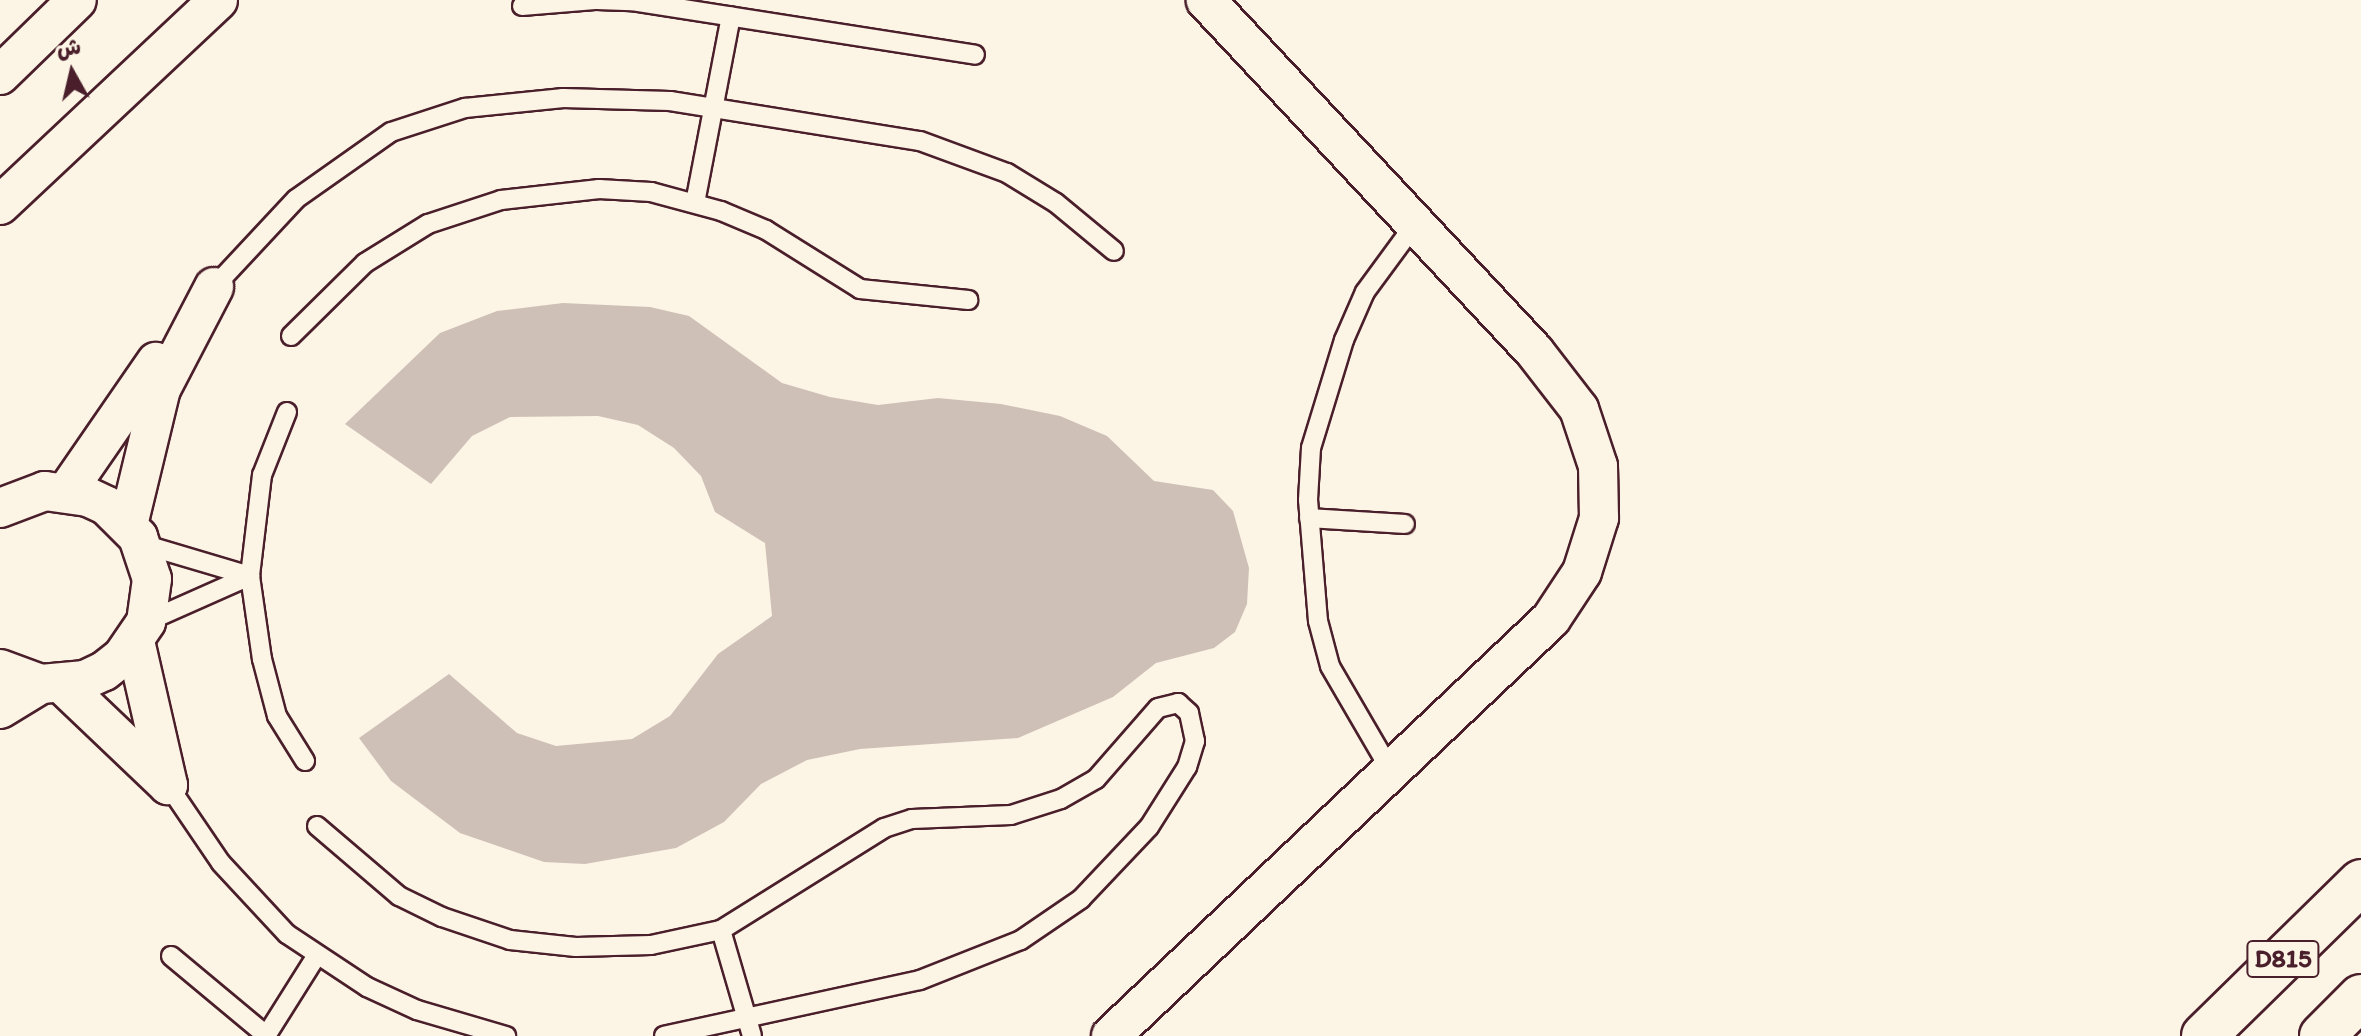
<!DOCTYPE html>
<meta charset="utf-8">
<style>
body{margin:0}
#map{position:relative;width:2361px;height:1036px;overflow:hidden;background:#fcf5e5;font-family:Itim,"Playpen Sans Arabic",sans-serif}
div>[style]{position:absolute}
.building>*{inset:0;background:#cfc0b7}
.roads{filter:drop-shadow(2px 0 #4a1f2b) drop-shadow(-2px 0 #4a1f2b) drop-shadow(0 2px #4a1f2b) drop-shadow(0 -2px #4a1f2b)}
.lane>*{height:18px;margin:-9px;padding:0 9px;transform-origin:9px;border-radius:9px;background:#fcf5e5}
.street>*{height:38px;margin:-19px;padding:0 19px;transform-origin:19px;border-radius:19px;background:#fcf5e5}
.highway>*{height:44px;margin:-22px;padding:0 22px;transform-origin:22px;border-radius:22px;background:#fcf5e5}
span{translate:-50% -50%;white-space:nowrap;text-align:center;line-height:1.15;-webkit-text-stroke:6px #fcf5e5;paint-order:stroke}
.shield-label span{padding:2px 6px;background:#fcf5e5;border:2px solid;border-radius:6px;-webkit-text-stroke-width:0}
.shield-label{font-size:26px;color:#4a1f2b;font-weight:700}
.north{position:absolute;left:32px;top:32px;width:80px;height:80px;-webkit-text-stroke:6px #fcf5e5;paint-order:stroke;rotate:352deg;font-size:22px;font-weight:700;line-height:32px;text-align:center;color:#4a1f2b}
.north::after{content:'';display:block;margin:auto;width:28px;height:36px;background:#4a1f2b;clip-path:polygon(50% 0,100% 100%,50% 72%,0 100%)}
</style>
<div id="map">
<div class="building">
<div style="clip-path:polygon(563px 303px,650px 307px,689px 316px,782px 383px,830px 397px,878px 405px,938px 398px,1001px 404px,1060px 416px,1107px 436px,1154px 481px,1213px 490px,1233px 511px,1249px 568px,1247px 604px,1235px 632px,1214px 648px,1156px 663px,1113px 697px,1018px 738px,860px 749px,807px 760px,761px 784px,724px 822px,676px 848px,585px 864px,544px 862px,460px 833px,391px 781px,359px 738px,449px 674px,517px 733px,556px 746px,632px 739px,670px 716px,718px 654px,772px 616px,765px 543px,715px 512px,701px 476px,674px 448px,638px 425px,598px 416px,510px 417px,472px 436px,431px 484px,345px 424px,440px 333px,497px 311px)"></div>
</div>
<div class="roads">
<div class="lane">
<div style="left:597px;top:0;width:35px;rotate:2deg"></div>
<div style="left:632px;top:1px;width:347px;rotate:8.9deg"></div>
<div style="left:522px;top:6px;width:73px;rotate:-4.7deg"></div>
<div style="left:695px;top:203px;width:190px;rotate:-79.1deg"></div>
<div style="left:214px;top:287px;width:120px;rotate:-47deg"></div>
<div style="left:296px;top:199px;width:116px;rotate:-35.2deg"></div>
<div style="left:391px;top:132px;width:78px;rotate:-18deg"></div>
<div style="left:465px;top:108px;width:99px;rotate:-5.8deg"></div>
<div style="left:563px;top:98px;width:107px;rotate:1.6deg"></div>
<div style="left:670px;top:101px;width:253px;rotate:9.1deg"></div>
<div style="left:920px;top:141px;width:93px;rotate:20.2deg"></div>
<div style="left:1007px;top:173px;width:57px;rotate:31.5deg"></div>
<div style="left:1056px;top:203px;width:75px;rotate:39.6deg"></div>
<div style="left:291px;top:336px;width:104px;rotate:-44.6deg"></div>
<div style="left:365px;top:263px;width:74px;rotate:-31.8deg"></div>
<div style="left:428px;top:224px;width:77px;rotate:-18.2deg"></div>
<div style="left:501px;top:200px;width:99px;rotate:-6.4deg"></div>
<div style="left:599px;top:189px;width:52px;rotate:3.3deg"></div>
<div style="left:651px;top:192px;width:73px;rotate:15.2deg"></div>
<div style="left:721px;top:211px;width:49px;rotate:22.9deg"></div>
<div style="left:766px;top:230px;width:111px;rotate:32.1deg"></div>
<div style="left:860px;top:289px;width:109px;rotate:5.8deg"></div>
<div style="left:287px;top:412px;width:68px;rotate:111.6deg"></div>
<div style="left:262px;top:475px;width:102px;rotate:96.8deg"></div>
<div style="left:250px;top:576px;width:84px;rotate:81.8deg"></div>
<div style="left:262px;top:659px;width:59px;rotate:75.3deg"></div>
<div style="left:277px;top:716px;width:53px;rotate:58.1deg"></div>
<div style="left:1309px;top:518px;width:96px;rotate:3.6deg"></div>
<div style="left:142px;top:544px;width:113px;rotate:16.5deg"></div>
<div style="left:146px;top:622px;width:114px;rotate:-23.9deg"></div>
<div style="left:1391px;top:771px;width:121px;rotate:-120.2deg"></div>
<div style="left:1330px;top:666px;width:47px;rotate:-104.9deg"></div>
<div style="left:1318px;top:621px;width:121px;rotate:-94.7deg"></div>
<div style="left:1308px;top:500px;width:52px;rotate:-86.7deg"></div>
<div style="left:1311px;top:448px;width:113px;rotate:-73deg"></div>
<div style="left:1344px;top:340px;width:52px;rotate:-66.4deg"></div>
<div style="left:1365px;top:292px;width:84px;rotate:-53.7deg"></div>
<div style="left:168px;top:785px;width:94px;rotate:55.8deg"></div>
<div style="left:221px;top:863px;width:97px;rotate:47.1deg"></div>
<div style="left:287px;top:934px;width:96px;rotate:33.5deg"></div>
<div style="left:367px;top:987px;width:55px;rotate:24.7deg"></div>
<div style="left:417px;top:1010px;width:93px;rotate:16.3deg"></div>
<div style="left:317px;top:826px;width:108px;rotate:40.5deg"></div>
<div style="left:399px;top:896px;width:48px;rotate:26deg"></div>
<div style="left:442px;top:917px;width:72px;rotate:18.7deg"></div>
<div style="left:510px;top:940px;width:66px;rotate:6.1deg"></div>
<div style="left:576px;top:947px;width:75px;rotate:-1.5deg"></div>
<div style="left:651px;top:945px;width:72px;rotate:-12.1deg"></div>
<div style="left:721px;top:930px;width:192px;rotate:-32deg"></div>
<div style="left:884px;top:828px;width:29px;rotate:-18deg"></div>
<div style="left:912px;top:819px;width:99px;rotate:-2.3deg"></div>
<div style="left:1011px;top:815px;width:52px;rotate:-17.7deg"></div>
<div style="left:1061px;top:799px;width:40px;rotate:-29.7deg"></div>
<div style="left:1096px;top:779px;width:94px;rotate:-48.9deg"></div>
<div style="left:1158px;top:708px;width:21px;rotate:-14deg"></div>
<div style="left:1178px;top:703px;width:15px;rotate:42deg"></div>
<div style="left:1189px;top:713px;width:29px;rotate:78deg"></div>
<div style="left:1195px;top:741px;width:27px;rotate:107deg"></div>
<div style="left:1187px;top:767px;width:71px;rotate:122.3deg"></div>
<div style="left:1149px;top:827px;width:99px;rotate:133.4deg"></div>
<div style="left:1081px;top:899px;width:73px;rotate:145.7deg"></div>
<div style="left:1021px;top:940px;width:109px;rotate:158.4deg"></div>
<div style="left:920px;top:980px;width:262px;rotate:167.7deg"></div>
<div style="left:721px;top:930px;width:110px;rotate:73.7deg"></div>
<div style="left:171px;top:956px;width:125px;rotate:39.8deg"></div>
<div style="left:266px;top:1036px;width:96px;rotate:-57.8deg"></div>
</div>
<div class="street">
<div style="left:0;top:75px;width:107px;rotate:-44.2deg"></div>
<div style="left:0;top:205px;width:299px;rotate:-43.2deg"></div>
<div style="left:67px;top:491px;width:157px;rotate:-55.4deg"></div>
<div style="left:0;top:508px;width:48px;rotate:-20.7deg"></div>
<div style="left:45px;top:491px;width:43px;rotate:7.9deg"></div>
<div style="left:88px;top:497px;width:21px;rotate:25deg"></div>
<div style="left:107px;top:506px;width:44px;rotate:45deg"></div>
<div style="left:138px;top:537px;width:44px;rotate:71.6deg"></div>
<div style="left:152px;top:579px;width:43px;rotate:97.9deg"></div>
<div style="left:146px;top:622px;width:42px;rotate:124.4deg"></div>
<div style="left:122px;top:657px;width:23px;rotate:142deg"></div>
<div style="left:104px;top:671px;width:21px;rotate:155deg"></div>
<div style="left:85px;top:680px;width:44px;rotate:174.8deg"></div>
<div style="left:41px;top:684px;width:44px;rotate:-159.9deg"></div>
<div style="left:128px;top:525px;width:140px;rotate:-76.4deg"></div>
<div style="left:161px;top:389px;width:115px;rotate:-62.5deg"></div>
<div style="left:135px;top:641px;width:148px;rotate:77.1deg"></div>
<div style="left:63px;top:685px;width:145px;rotate:43.6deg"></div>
<div style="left:0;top:709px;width:48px;rotate:-31.4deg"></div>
<div style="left:1111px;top:1036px;width:606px;rotate:-43.46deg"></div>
<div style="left:1551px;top:619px;width:56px;rotate:-56.6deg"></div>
<div style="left:1582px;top:572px;width:57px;rotate:-72.5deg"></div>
<div style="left:1599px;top:518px;width:52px;rotate:-91.1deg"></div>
<div style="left:1598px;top:466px;width:60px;rotate:-108.4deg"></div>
<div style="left:1579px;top:409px;width:72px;rotate:-127.7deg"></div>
<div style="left:1535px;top:352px;width:482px;rotate:-133.1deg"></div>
</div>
<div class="highway">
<div style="left:2204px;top:1036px;width:220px;rotate:-44.4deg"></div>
<div style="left:2322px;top:1036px;width:55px;rotate:-45deg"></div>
</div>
</div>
<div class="shield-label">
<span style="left:2283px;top:959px">D815</span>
</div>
<div class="north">ش</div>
</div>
